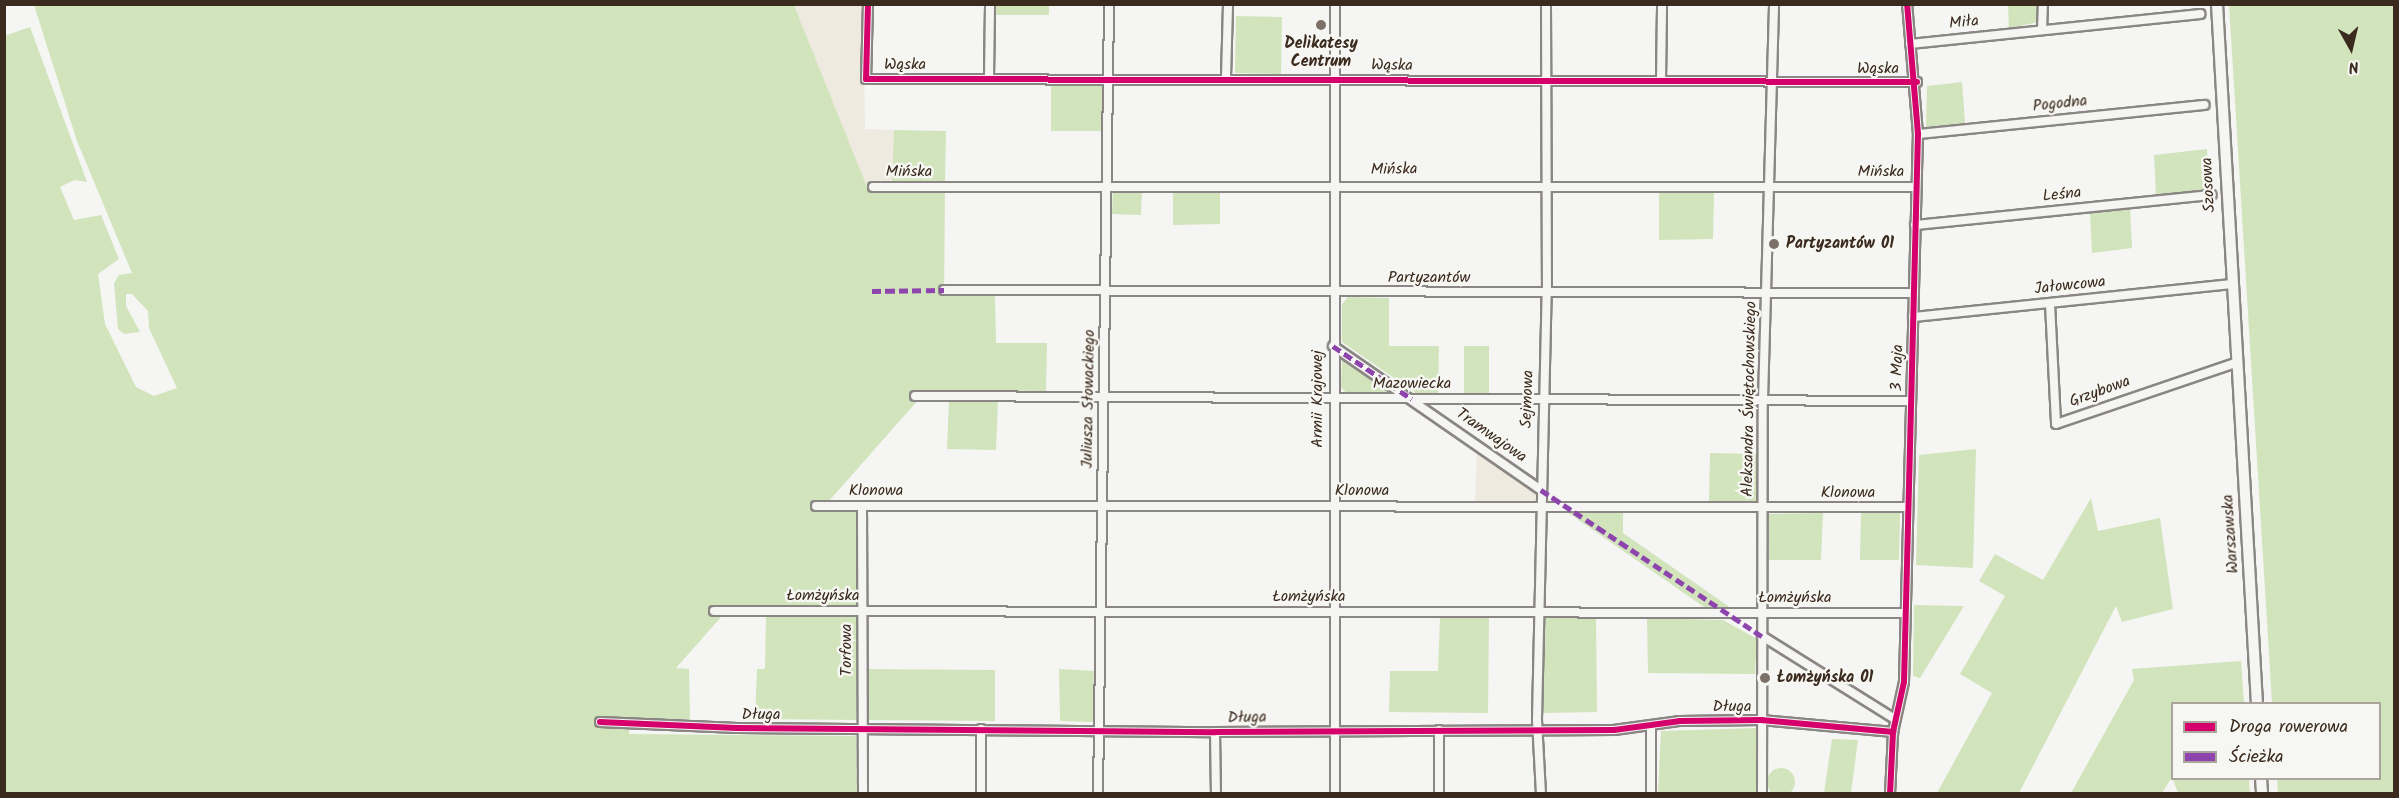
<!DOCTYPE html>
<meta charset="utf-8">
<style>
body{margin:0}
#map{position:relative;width:2399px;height:798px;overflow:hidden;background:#f5f5f3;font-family:Kalam,sans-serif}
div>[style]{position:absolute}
.built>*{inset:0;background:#efeae0}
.green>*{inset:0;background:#d2e4bc}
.round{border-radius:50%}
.roads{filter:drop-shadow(2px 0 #8a8683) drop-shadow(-2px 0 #8a8683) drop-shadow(0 2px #8a8683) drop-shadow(0 -2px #8a8683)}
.street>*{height:8px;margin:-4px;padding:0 4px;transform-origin:4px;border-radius:4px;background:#f5f5f3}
.secondary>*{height:10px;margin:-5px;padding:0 5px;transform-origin:5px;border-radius:5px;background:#f5f5f3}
.quiet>*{height:4.5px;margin-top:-2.25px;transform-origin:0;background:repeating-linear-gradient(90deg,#8e44ad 0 9px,transparent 0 13.5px)}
.cycleway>*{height:6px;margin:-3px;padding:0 3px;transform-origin:3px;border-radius:3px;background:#d6006c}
.dots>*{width:16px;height:16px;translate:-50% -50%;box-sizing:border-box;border:3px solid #f6f6f2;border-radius:50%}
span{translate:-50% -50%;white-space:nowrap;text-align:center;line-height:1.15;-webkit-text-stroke:5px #f6f6f2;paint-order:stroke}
.street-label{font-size:16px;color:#3b2a1e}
.poi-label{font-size:16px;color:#3b2a1e;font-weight:700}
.left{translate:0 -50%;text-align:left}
.frame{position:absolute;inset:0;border:6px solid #3b2a1e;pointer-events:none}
.legend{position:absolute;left:2171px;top:702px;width:210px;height:78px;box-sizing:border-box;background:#f6f6f2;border:2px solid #aba49d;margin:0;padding:8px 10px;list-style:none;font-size:18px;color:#3b2a1e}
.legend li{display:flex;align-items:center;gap:12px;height:30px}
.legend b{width:30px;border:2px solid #aba49d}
.north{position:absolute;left:2321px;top:18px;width:60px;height:60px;-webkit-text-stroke:4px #f6f6f2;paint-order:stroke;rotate:172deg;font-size:16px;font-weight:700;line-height:24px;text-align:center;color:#3b2a1e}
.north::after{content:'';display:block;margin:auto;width:21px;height:27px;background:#3b2a1e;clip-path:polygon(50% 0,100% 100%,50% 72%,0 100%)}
</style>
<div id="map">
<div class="built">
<div style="clip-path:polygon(794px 5px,863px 5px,865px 129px,894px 130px,892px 181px,869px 181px,870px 195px)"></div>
<div style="clip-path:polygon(1477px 453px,1538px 491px,1537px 501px,1475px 501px)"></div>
</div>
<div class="green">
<div style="clip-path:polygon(2229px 4px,2394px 5px,2394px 793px,2278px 793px,2277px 779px,2380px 778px,2380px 704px,2272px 703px)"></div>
<div style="clip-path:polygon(34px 5px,794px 5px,869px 192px,945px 192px,944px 296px,995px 296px,996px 343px,1047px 343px,1046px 391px,927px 390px,821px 510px,858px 510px,856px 606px,730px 607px,676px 668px,689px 669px,690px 719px,629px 719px,629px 734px,856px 736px,857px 793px,5px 793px,4px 36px,30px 27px,87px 182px,74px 180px,60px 187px,74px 220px,101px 215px,119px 259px,98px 274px,105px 324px,136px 387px,154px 396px,177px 388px,149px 328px,148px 311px,132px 294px,126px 294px,126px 306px,140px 332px,124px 334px,118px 329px,114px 283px,119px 275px,132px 273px,77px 141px)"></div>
<div style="clip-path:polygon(995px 5px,1049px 5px,1049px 15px,994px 15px)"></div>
<div style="clip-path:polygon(2008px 5px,2039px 5px,2039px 22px,2009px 28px)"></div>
<div style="clip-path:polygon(1236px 16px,1282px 17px,1281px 74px,1235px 73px)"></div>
<div style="clip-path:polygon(1962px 82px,1965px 123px,1926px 127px,1927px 86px)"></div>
<div style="clip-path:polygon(1104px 83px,1103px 131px,1051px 131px,1051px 84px)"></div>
<div style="clip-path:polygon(894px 130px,946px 131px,945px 181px,892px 181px)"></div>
<div style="clip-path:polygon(2207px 149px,2209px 189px,2156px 195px,2154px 155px)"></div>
<div style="clip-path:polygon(1113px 190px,1142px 190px,1141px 215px,1112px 214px)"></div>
<div style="clip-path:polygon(1220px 190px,1220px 224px,1173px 225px,1173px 191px)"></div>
<div style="clip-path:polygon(1659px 192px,1714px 192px,1713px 239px,1659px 240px)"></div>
<div style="clip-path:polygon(2130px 208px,2132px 248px,2092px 253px,2090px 213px)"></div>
<div style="clip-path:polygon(1348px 297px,1389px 298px,1389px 346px,1439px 346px,1438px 394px,1417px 394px,1342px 342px,1342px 304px)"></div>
<div style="clip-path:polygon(1464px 346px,1489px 346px,1489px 394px,1464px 394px)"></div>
<div style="clip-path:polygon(1342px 360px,1392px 395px,1347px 394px,1341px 387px)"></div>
<div style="clip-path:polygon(949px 401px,998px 401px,996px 450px,947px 449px)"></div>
<div style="clip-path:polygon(1976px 449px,1973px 568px,1916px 565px,1919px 455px)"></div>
<div style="clip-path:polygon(1710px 453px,1760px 454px,1758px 502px,1709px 502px)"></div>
<div style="clip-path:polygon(2091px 498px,2098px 531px,2160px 518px,2173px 609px,2122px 622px,2116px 606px,2019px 793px,1937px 793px,1992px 693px,1960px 674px,2005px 596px,1979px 581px,1995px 554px,2043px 580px)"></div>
<div style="clip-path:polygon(1567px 512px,1623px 513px,1623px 533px,1731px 608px,1704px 607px)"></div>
<div style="clip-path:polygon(1823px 513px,1821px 560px,1769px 560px,1769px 514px)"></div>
<div style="clip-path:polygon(1861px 513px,1900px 513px,1899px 560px,1860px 560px)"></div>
<div style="clip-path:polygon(1914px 605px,1964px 606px,1920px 678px,1913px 676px)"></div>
<div style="clip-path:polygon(766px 617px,857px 617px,856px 720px,755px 719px,757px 669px,765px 669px)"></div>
<div style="clip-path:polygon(1440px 618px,1489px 618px,1488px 713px,1389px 712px,1390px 671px,1438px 671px)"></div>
<div style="clip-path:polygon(1544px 618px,1596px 618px,1597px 712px,1543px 713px)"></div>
<div style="clip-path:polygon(1647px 618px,1723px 620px,1757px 639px,1755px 674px,1648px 673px)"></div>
<div style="clip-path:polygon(2241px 661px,2244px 703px,2172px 704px,2172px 778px,2249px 779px,2250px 793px,2178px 793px,2172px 777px,2162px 793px,2071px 793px,2134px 680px,2132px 669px)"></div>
<div style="clip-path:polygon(868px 669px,995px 670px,995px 721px,867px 720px)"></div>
<div style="clip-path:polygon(1059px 669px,1094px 671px,1093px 722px,1060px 721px)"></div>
<div style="clip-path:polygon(1757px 728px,1757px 793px,1658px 793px,1661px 731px)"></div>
<div style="clip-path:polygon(1832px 739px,1858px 740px,1851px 793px,1824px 793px)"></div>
<div class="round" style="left:1767px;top:768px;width:28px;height:28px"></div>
</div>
<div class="roads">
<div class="street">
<div style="left:868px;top:4px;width:75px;rotate:91.5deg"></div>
<div style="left:866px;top:79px;width:1051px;rotate:0.16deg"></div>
<div style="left:2042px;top:30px;width:26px;rotate:-88deg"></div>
<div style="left:1910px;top:44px;width:292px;rotate:-5.9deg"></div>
<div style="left:1226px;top:77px;width:73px;rotate:-88.4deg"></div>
<div style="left:989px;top:78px;width:74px;rotate:-89.2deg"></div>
<div style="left:1661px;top:80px;width:76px;rotate:-89.2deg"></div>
<div style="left:1918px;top:134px;width:288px;rotate:-5.8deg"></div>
<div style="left:873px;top:187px;width:1043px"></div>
<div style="left:1915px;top:225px;width:298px;rotate:-5.8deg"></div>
<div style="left:944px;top:290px;width:970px;rotate:0.18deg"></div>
<div style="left:2050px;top:304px;width:120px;rotate:87.1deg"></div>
<div style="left:2056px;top:424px;width:189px;rotate:-18.8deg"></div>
<div style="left:1913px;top:317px;width:319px;rotate:-5.9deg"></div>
<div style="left:1333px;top:346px;width:253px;rotate:34.7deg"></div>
<div style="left:915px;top:396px;width:995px;rotate:0.29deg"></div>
<div style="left:816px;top:506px;width:1092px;rotate:0.05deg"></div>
<div style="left:862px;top:506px;width:288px;rotate:89.8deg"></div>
<div style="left:714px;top:611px;width:1191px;rotate:0.1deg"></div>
<div style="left:1762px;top:636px;width:157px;rotate:32deg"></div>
<div style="left:600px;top:722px;width:137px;rotate:2.5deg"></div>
<div style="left:737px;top:728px;width:478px;rotate:0.5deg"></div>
<div style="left:1215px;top:732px;width:399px;rotate:-0.3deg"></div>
<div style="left:1614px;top:730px;width:67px;rotate:-7.8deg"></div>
<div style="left:1680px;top:721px;width:81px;rotate:-0.7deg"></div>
<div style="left:1761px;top:720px;width:133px;rotate:5.2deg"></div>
<div style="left:1651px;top:725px;width:69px;rotate:90deg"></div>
<div style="left:981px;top:729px;width:65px;rotate:90deg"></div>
<div style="left:1439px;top:730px;width:64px;rotate:90deg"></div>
<div style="left:1215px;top:732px;width:62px;rotate:89.1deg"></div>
<div style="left:1098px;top:794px;width:790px;rotate:-89.2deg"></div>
<div style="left:1335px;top:794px;width:790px;rotate:-90deg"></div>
<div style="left:1541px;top:794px;width:75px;rotate:-93.1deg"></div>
<div style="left:1537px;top:719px;width:426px;rotate:-88.7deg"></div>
<div style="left:1547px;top:293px;width:289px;rotate:-90.2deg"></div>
<div style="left:1762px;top:794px;width:394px;rotate:-89.9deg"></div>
<div style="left:1763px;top:400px;width:396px;rotate:-88.4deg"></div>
<div style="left:1890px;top:794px;width:62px;rotate:-87.2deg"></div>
<div style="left:1893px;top:732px;width:51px;rotate:-77.6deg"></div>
<div style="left:1904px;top:682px;width:548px;rotate:-88.54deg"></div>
<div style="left:1918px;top:134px;width:130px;rotate:-94.8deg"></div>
</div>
<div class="secondary">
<div style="left:2217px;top:4px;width:701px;rotate:86.73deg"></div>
<div style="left:2261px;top:778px;width:16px;rotate:86deg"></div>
</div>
</div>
<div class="quiet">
<div style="left:872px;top:291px;width:72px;rotate:-0.8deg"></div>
<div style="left:1333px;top:346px;width:95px;rotate:33.9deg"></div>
<div style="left:1541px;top:490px;width:265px;rotate:33.5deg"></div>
</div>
<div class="cycleway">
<div style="left:868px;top:4px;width:75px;rotate:91.5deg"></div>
<div style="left:866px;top:79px;width:1051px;rotate:0.16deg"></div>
<div style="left:600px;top:722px;width:137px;rotate:2.5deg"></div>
<div style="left:737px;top:728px;width:478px;rotate:0.5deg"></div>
<div style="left:1215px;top:732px;width:399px;rotate:-0.3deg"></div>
<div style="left:1614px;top:730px;width:67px;rotate:-7.8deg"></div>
<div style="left:1680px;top:721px;width:81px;rotate:-0.7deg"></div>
<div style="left:1761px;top:720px;width:133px;rotate:5.2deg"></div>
<div style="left:1890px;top:794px;width:62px;rotate:-87.2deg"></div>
<div style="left:1893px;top:732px;width:51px;rotate:-77.6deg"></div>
<div style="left:1904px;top:682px;width:548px;rotate:-88.54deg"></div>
<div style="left:1918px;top:134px;width:130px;rotate:-94.8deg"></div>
</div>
<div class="dots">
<div style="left:1321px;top:25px;background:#7c7169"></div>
<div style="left:1774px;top:244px;background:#7c7169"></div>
<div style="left:1765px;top:678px;background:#7c7169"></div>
</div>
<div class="street-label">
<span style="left:1964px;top:23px;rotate:-6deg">Miła</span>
<span style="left:905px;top:65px">Wąska</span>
<span style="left:1392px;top:66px;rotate:1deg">Wąska</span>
<span style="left:1878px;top:69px">Wąska</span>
<span style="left:2060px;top:104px;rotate:-6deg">Pogodna</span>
<span style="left:1394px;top:170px;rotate:-1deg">Mińska</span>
<span style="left:909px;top:172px">Mińska</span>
<span style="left:1881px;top:172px">Mińska</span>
<span style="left:2209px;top:185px;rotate:-93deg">Szosowa</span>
<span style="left:2062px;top:195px;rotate:-6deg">Leśna</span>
<span style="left:1429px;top:278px">Partyzantów</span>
<span style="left:2070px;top:286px;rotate:-6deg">Jałowcowa</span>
<span style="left:1898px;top:368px;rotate:-88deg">3 Maja</span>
<span style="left:1412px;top:384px">Mazowiecka</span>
<span style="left:2100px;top:392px;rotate:-20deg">Grzybowa</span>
<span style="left:1089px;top:399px;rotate:-89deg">Juliusza Słowackiego</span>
<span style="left:1318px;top:399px;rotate:-90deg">Armii Krajowej</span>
<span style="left:1528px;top:399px;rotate:-88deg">Sejmowa</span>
<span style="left:1750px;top:399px;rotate:-89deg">Aleksandra Świętochowskiego</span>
<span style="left:1491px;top:436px;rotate:35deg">Tramwajowa</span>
<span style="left:876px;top:491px">Klonowa</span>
<span style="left:1362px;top:491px">Klonowa</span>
<span style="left:1848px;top:493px">Klonowa</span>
<span style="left:2231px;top:534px;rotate:-94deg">Warszawska</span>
<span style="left:823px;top:596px">Łomżyńska</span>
<span style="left:1309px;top:597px">Łomżyńska</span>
<span style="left:1795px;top:598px">Łomżyńska</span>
<span style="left:847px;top:650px;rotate:-90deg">Torfowa</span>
<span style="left:1732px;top:707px">Długa</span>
<span style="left:761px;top:715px">Długa</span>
<span style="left:1247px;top:718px;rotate:-1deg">Długa</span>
</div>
<div class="poi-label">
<span style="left:1321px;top:53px">Delikatesy<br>Centrum</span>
<span class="left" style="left:1786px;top:244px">Partyzantów 01</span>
<span class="left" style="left:1777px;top:678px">Łomżyńska 01</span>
</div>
<div class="frame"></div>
<ul class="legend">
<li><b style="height:8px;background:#d6006c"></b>Droga rowerowa</li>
<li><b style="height:8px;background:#8e44ad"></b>Ścieżka</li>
</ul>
<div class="north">N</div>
</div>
